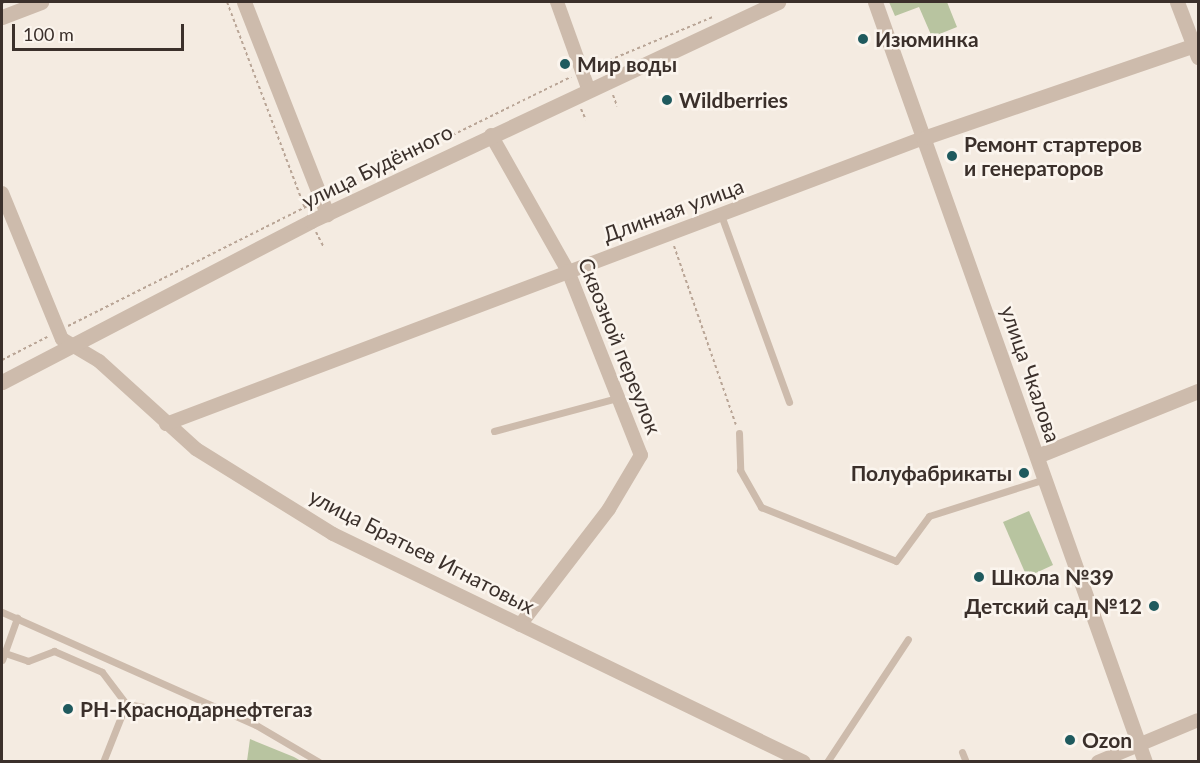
<!DOCTYPE html>
<meta charset="utf-8">
<style>
body{margin:0}
#map{position:relative;width:1200px;height:763px;overflow:hidden;background:#f4ebe1;font-family:Lato,sans-serif}
div>[style]{position:absolute}
.green>*{inset:0;background:#b8c4a0}
.path>*{height:2px;margin-top:-1px;transform-origin:0;background:repeating-linear-gradient(90deg,#b9a596 0 3px,transparent 0 6px)}
.service>*{height:7px;margin:-3.5px;padding:0 3.5px;transform-origin:3.5px;border-radius:3.5px;background:#cdbbac}
.minor>*{height:14px;margin:-7px;padding:0 7px;transform-origin:7px;border-radius:7px;background:#cdbbac}
.tertiary>*{height:15px;margin:-7.5px;padding:0 7.5px;transform-origin:7.5px;border-radius:7.5px;background:#cdbbac}
.tram>*{height:1.5px;margin:-0.75px;padding:0 0.75px;transform-origin:0.75px;border-radius:0.75px;background:#3b302b}
.dots>*{width:16px;height:16px;translate:-50% -50%;box-sizing:border-box;border:3px solid #fbf5ee;border-radius:50%}
span{translate:-50% -50%;white-space:nowrap;text-align:center;line-height:1.15;-webkit-text-stroke:5px #fbf5ee;paint-order:stroke}
.poi-label{font-size:21px;color:#3b302b;font-weight:700}
.left{translate:0 -50%;text-align:left}
.right{translate:-100% -50%;text-align:right}
.street-label{font-size:21px;color:#3b302b}
.frame{position:absolute;inset:0;border:3px solid #3b302b;pointer-events:none}
.scale{position:absolute;left:12px;top:24px;width:172px;height:27px;box-sizing:border-box;border:3px solid #3b302b;border-top:0;padding-left:8px;font-size:18px;line-height:21px;white-space:nowrap;color:#3b302b;-webkit-text-stroke:4px #fbf5ee;paint-order:stroke}
</style>
<div id="map">
<div class="green">
<div style="clip-path:polygon(889px 2px,947px 2px,957px 27px,932px 37px,919px 7px,895px 16px)"></div>
<div style="clip-path:polygon(1029px 511px,1053px 565px,1027px 577px,1003px 522px)"></div>
<div style="clip-path:polygon(250px 739px,294px 757px,301px 761px,247px 761px)"></div>
</div>
<div class="path">
<div style="left:227px;top:2px;width:220px;rotate:69.3deg"></div>
<div style="left:593px;top:67px;width:132px;rotate:-22.7deg"></div>
<div style="left:613px;top:95px;width:12px;rotate:70deg"></div>
<div style="left:581px;top:109px;width:12px;rotate:66deg"></div>
<div style="left:334px;top:193px;width:264px;rotate:-26.1deg"></div>
<div style="left:316px;top:232px;width:16px;rotate:63deg"></div>
<div style="left:674px;top:246px;width:189px;rotate:70.9deg"></div>
<div style="left:68px;top:326px;width:271px;rotate:-26.6deg"></div>
<div style="left:2px;top:360px;width:51px;rotate:-27.1deg"></div>
</div>
<div class="service">
<div style="left:721px;top:215px;width:199px;rotate:70deg"></div>
<div style="left:494px;top:431px;width:127px;rotate:-15deg"></div>
<div style="left:739px;top:433px;width:37px;rotate:88deg"></div>
<div style="left:740px;top:470px;width:43px;rotate:60.4deg"></div>
<div style="left:761px;top:507px;width:145px;rotate:21.8deg"></div>
<div style="left:896px;top:561px;width:56px;rotate:-53.7deg"></div>
<div style="left:929px;top:516px;width:122px;rotate:-17.7deg"></div>
<div style="left:2px;top:612px;width:278px;rotate:24deg"></div>
<div style="left:256px;top:725px;width:73px;rotate:30.4deg"></div>
<div style="left:5px;top:653px;width:24px;rotate:19deg"></div>
<div style="left:28px;top:661px;width:28px;rotate:-21deg"></div>
<div style="left:54px;top:651px;width:52px;rotate:23.6deg"></div>
<div style="left:102px;top:672px;width:40px;rotate:53deg"></div>
<div style="left:126px;top:704px;width:25px;rotate:9deg"></div>
<div style="left:2px;top:660px;width:45px;rotate:-70.3deg"></div>
<div style="left:962px;top:752px;width:11px;rotate:68deg"></div>
<div style="left:103px;top:762px;width:62px;rotate:-68.4deg"></div>
<div style="left:827px;top:762px;width:147px;rotate:-56.6deg"></div>
</div>
<div class="minor">
<div style="left:557px;top:2px;width:91px;rotate:70.2deg"></div>
<div style="left:491px;top:135px;width:156px;rotate:60.5deg"></div>
<div style="left:568px;top:271px;width:198px;rotate:68.4deg"></div>
<div style="left:641px;top:455px;width:63px;rotate:120.7deg"></div>
<div style="left:609px;top:509px;width:146px;rotate:127.5deg"></div>
<div style="left:2px;top:193px;width:158px;rotate:67.7deg"></div>
<div style="left:62px;top:339px;width:43px;rotate:30.7deg"></div>
<div style="left:99px;top:361px;width:131px;rotate:42.2deg"></div>
<div style="left:196px;top:449px;width:161px;rotate:31.8deg"></div>
<div style="left:333px;top:534px;width:523px;rotate:25.83deg"></div>
<div style="left:166px;top:424px;width:812px;rotate:-20.69deg"></div>
<div style="left:1098px;top:762px;width:108px;rotate:-22.8deg"></div>
</div>
<div class="tertiary">
<div style="left:244px;top:2px;width:228px;rotate:68.6deg"></div>
<div style="left:875px;top:2px;width:807px;rotate:70.44deg"></div>
<div style="left:1177px;top:2px;width:59px;rotate:69.1deg"></div>
<div style="left:2px;top:17px;width:42px;rotate:-21deg"></div>
<div style="left:926px;top:137px;width:287px;rotate:-18.9deg"></div>
<div style="left:2px;top:382px;width:348px;rotate:-27.5deg"></div>
<div style="left:311px;top:221px;width:516px;rotate:-25.12deg"></div>
<div style="left:1037px;top:456px;width:174px;rotate:-22deg"></div>
</div>
<div class="tram">
<div style="left:2px;top:3px;width:2px;rotate:-27deg"></div>
</div>
<div class="dots">
<div style="left:863px;top:39px;background:#1f5a5e"></div>
<div style="left:565px;top:64px;background:#1f5a5e"></div>
<div style="left:667px;top:100px;background:#1f5a5e"></div>
<div style="left:952px;top:156px;background:#1f5a5e"></div>
<div style="left:1024px;top:473px;background:#1f5a5e"></div>
<div style="left:979px;top:577px;background:#1f5a5e"></div>
<div style="left:1154px;top:606px;background:#1f5a5e"></div>
<div style="left:68px;top:709px;background:#1f5a5e"></div>
<div style="left:1070px;top:740px;background:#1f5a5e"></div>
</div>
<div class="poi-label">
<span class="left" style="left:875px;top:39px">Изюминка</span>
<span class="left" style="left:577px;top:64px">Мир воды</span>
<span class="left" style="left:679px;top:100px">Wildberries</span>
<span class="left" style="left:964px;top:156px">Ремонт стартеров<br>и генераторов</span>
<span class="right" style="left:1012px;top:473px">Полуфабрикаты</span>
<span class="left" style="left:991px;top:577px">Школа №39</span>
<span class="right" style="left:1142px;top:606px">Детский сад №12</span>
<span class="left" style="left:80px;top:709px">РН-Краснодарнефтегаз</span>
<span class="left" style="left:1082px;top:740px">Ozon</span>
</div>
<div class="street-label">
<span style="left:377px;top:166px;rotate:-26deg">улица Будённого</span>
<span style="left:673px;top:210px;rotate:-20deg">Длинная улица</span>
<span style="left:620px;top:346px;rotate:68deg">Сквозной переулок</span>
<span style="left:1031px;top:374px;rotate:71deg">улица Чкалова</span>
<span style="left:422px;top:551px;rotate:27deg">улица Братьев Игнатовых</span>
</div>
<div class="frame"></div>
<div class="scale">100 m</div>
</div>
